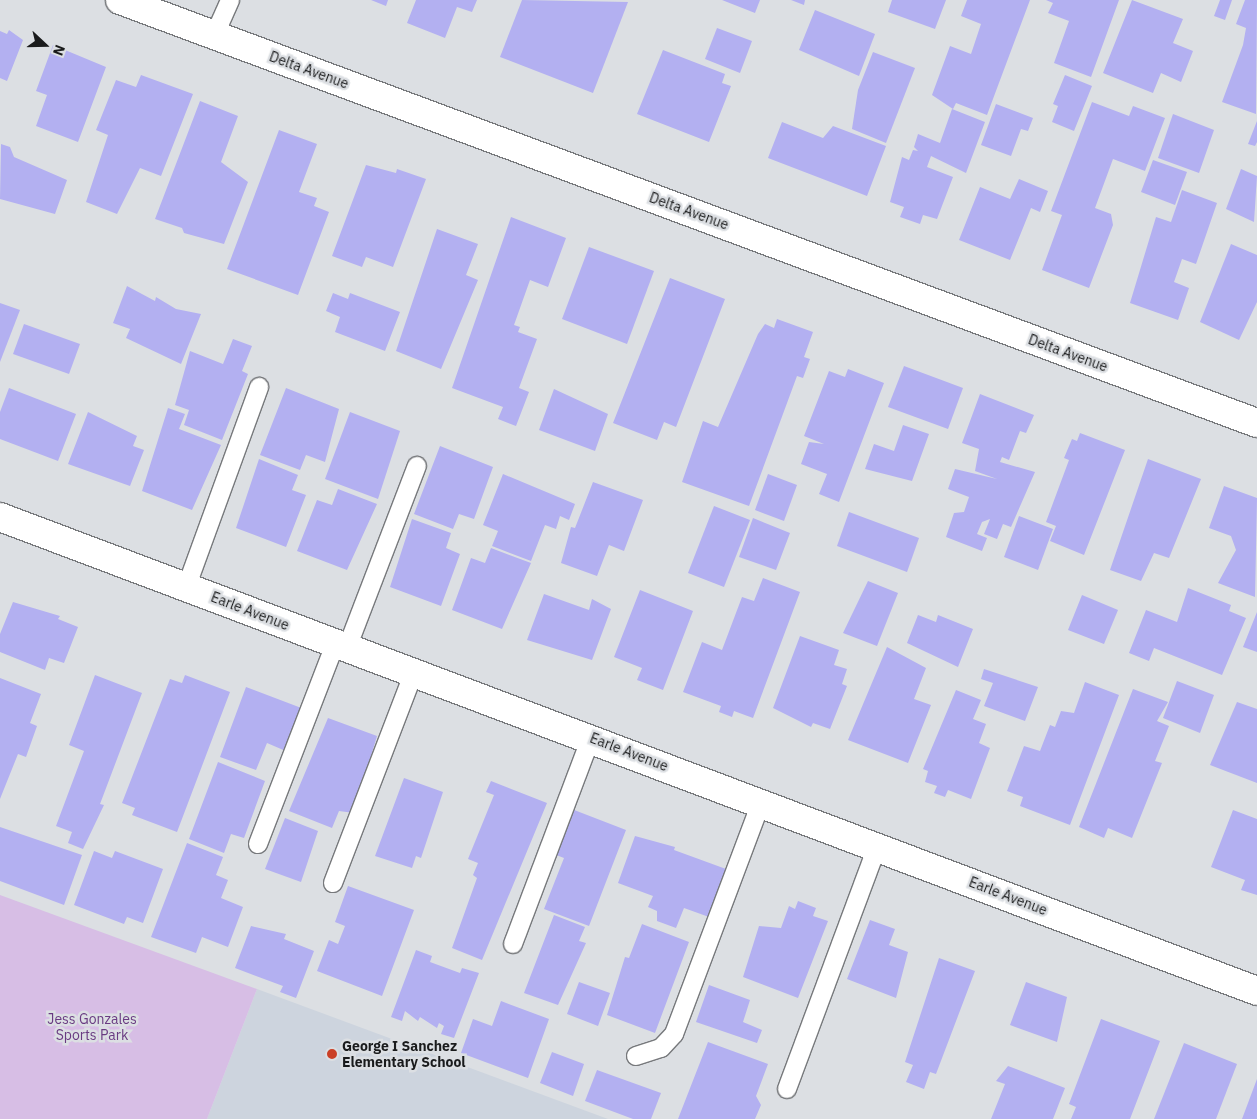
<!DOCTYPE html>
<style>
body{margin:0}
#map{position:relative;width:1257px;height:1119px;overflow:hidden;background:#dcdfe3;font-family:"IBM Plex Sans",sans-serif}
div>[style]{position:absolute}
.built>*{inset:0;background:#cdd4de}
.green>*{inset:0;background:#d7bee5}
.building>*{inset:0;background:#b3b0f1}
.roads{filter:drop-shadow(1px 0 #77797c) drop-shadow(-1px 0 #77797c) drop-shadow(0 1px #77797c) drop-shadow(0 -1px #77797c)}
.lane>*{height:18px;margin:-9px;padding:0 9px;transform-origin:9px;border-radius:9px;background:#fff}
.street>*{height:28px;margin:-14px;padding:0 14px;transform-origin:14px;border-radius:14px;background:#fff}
.dots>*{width:14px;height:14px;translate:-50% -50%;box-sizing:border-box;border:2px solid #dcdfe3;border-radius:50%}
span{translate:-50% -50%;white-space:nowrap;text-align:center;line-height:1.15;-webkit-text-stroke:5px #dcdfe3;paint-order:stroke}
.street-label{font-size:14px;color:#1a1b1c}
.park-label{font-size:14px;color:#693b82}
.poi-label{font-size:14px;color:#1a1b1c;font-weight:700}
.left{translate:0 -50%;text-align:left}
.north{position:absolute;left:20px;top:20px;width:50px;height:50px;-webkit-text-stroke:4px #dcdfe3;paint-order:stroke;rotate:111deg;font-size:14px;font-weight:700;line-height:20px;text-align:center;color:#1a1b1c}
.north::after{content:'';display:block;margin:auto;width:18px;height:22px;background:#1a1b1c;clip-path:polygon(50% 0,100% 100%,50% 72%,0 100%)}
</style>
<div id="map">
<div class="built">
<div style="clip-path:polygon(257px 989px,608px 1119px,207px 1119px)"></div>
</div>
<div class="green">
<div style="clip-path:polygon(0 895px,257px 989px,207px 1119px,0 1119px)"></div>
</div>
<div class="building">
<div style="clip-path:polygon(371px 0,388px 0,386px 6px)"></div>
<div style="clip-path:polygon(416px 0,477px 0,472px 12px,457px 7px,445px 38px,407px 23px)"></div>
<div style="clip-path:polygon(522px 0,628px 2px,593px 93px,500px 57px)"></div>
<div style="clip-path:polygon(722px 0,760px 0,755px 13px)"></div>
<div style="clip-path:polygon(791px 0,805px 0,804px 5px)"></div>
<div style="clip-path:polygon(892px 0,946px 0,935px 29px,888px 12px)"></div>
<div style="clip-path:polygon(967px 0,1030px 0,987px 115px,956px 103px,953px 109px,932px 95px,950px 46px,971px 54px,981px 24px,961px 16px)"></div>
<div style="clip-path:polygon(1046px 0,1119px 0,1091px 77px,1054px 63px,1069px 21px,1048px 13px,1053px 3px)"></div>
<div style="clip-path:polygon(1132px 0,1183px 19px,1173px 43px,1193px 51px,1181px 82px,1161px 73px,1153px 93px,1103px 73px)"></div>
<div style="clip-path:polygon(1220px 0,1232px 0,1225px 20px,1214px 16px)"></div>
<div style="clip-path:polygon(1245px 0,1257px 0,1256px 114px,1222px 102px,1243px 45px,1246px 28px,1236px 24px)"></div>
<div style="clip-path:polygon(815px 10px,875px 34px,859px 76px,799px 50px)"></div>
<div style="clip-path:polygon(717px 28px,752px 41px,740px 73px,705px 59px)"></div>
<div style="clip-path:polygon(9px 30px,23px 40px,7px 81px,0 78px,0 31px,7px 34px)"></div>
<div style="clip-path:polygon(53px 45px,106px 67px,78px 142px,36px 126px,47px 95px,36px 91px)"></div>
<div style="clip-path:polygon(663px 50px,725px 74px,722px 83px,731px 86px,709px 142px,637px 114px)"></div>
<div style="clip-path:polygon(873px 52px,915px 68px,886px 143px,852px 129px,858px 90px)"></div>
<div style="clip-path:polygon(141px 75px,193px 94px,161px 176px,140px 168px,117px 214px,86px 202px,108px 135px,96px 130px,116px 80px,136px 87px)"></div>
<div style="clip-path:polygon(1065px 75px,1092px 86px,1074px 131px,1052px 122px,1058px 106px,1053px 104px)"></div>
<div style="clip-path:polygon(200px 101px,238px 116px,221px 162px,248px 182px,224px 244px,184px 233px,182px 228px,155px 219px)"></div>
<div style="clip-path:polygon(1092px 102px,1129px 116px,1133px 106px,1165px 118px,1145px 171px,1113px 159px,1095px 208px,1111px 214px,1113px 225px,1089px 288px,1042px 270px,1062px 215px,1051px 211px)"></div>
<div style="clip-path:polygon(996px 104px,1033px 118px,1028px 131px,1021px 129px,1011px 156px,981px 145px)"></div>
<div style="clip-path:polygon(952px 109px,985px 122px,966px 173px,931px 156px,927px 167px,953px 177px,937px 219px,923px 215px,920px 224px,900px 217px,904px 207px,890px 202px,902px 157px,909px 160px,913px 150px,918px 151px,914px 147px,918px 134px,940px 143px)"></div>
<div style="clip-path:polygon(1173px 114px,1214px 130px,1199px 173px,1158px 158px)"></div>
<div style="clip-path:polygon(1257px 121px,1257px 142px,1255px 146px,1248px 144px)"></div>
<div style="clip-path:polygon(782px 122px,823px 138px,833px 126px,886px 146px,867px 196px,768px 158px)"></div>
<div style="clip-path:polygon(279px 130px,317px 144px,299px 192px,317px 198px,314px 206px,329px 212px,298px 295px,227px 269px)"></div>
<div style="clip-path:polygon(1px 144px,10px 147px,14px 157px,67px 180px,55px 214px,0 199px)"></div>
<div style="clip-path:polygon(1153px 160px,1187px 172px,1175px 205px,1141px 192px)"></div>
<div style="clip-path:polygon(366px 165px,396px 173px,397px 169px,426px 179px,393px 267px,366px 257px,362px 267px,332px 256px)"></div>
<div style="clip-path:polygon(1241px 169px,1257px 176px,1254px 222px,1226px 209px)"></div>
<div style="clip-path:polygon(1019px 179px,1048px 191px,1040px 212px,1031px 208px,1010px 260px,959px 240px,980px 187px,1010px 199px)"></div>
<div style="clip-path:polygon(1182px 190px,1217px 203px,1196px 264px,1182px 259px,1174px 282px,1189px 288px,1178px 320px,1130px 303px,1156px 217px,1171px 222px)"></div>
<div style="clip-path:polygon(511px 217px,566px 238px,548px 287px,530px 280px,514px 325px,520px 327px,518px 332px,537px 339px,519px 388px,529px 392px,516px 426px,498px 419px,503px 407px,452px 388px)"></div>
<div style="clip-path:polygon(437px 229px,478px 244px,466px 275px,478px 280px,441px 369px,396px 351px)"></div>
<div style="clip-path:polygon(1231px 244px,1257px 255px,1257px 302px,1239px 340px,1200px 322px)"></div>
<div style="clip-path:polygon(589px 247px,654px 271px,627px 344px,562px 319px)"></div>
<div style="clip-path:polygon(670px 278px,725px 299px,676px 427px,664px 422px,657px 440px,613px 423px)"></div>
<div style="clip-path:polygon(127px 286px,155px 301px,156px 297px,176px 309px,201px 314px,181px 364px,126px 338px,130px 329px,113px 323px)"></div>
<div style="clip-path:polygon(333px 293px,348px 299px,350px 293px,400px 312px,385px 351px,335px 332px,340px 317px,326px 311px)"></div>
<div style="clip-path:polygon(0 303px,20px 310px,0 362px)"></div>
<div style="clip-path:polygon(777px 319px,813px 332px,804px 357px,810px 359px,803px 378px,797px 376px,749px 506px,682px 482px,703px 421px,718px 427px,758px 334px,765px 324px,774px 328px)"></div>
<div style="clip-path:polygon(24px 324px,80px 344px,69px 374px,13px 354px)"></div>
<div style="clip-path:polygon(233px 339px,252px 346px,242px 371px,248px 374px,222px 440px,184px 425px,189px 410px,175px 405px,190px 351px,223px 364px)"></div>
<div style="clip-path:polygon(904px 366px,963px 388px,948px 429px,888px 407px)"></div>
<div style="clip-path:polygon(848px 369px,884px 383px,839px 502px,819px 494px,827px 474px,801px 464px,809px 442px,824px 444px,804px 436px,829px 371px,845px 377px)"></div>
<div style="clip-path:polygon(9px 388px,76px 414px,58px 461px,0 439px,0 412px)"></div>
<div style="clip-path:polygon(286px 388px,339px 409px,325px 462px,306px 455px,300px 470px,260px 455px)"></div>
<div style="clip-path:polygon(554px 389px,608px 414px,595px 451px,539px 430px)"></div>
<div style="clip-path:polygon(980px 394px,1034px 415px,1026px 433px,1020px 431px,1009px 460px,1002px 457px,1000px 462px,1035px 472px,1011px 527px,1003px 524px,997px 539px,984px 534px,990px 519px,982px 522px,977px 534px,987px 538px,982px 551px,946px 537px,954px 513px,964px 512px,969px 497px,948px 489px,955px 469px,997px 479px,975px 471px,979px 449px,962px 443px)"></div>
<div style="clip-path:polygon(168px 408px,185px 414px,179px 429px,221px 445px,192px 510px,142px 491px)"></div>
<div style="clip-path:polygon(88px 412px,137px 436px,133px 446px,144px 450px,130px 486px,68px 464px)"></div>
<div style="clip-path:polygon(350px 412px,400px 431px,378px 499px,325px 479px)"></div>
<div style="clip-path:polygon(903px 425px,929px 434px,912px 481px,865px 469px,874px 444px,894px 451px)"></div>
<div style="clip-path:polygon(1080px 433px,1125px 450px,1084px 555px,1050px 541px,1056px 526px,1046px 522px,1069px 460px,1064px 458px,1072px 439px,1077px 441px)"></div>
<div style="clip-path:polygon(440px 446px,493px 467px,474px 519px,459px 514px,453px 529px,414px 514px)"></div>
<div style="clip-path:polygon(259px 459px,298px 475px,292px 490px,306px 495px,286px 547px,236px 528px)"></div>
<div style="clip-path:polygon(1148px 459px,1201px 479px,1169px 558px,1154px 553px,1141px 581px,1110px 570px)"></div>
<div style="clip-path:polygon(503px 474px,575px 504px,569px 520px,560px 516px,556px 529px,545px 525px,531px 561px,492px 546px,498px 531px,483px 525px)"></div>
<div style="clip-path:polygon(768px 474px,797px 485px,784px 521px,755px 510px)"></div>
<div style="clip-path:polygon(593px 482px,643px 500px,624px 551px,609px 545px,597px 576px,561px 563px,571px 527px,575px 528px)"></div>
<div style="clip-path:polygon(1224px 486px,1257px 498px,1255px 597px,1218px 583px,1236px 550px,1231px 536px,1209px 528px)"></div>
<div style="clip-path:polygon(338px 489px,377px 504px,347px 570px,297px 551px,317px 500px,332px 505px)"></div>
<div style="clip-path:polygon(714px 506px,750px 520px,724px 587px,688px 573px)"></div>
<div style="clip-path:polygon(849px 512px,919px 538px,907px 572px,837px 546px)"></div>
<div style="clip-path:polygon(1019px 516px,1053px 529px,1038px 570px,1004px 557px)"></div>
<div style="clip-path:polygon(753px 518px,790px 533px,776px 570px,739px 557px)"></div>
<div style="clip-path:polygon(412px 519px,451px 533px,446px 548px,460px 554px,441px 606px,390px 587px)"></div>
<div style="clip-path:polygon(491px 548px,531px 563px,502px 629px,452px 610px,471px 558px,485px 563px)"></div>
<div style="clip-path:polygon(763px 578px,800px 592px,753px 718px,734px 711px,732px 717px,719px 712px,721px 706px,683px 692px,702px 642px,722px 650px,742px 597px,754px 601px)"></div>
<div style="clip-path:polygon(868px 581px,898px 593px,877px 646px,843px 633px)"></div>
<div style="clip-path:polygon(1188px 588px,1231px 605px,1229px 611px,1246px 618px,1222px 675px,1154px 648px,1149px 661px,1129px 653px,1146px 610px,1177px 622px)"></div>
<div style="clip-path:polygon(640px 590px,693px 611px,663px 690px,637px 680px,642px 668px,614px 657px)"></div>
<div style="clip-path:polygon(544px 594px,589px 610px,592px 599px,611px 609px,592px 660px,527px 640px)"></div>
<div style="clip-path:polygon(1082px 595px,1118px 610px,1104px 644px,1068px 630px)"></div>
<div style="clip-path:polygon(13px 602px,60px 616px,58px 619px,78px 627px,64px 663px,49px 658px,45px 670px,0 652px,0 634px)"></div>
<div style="clip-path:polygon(1257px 612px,1257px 652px,1243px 647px)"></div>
<div style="clip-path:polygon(918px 615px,936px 622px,938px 615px,973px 629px,958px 667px,907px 643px)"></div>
<div style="clip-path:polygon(800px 636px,839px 650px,834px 665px,847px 669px,842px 684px,847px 686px,830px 729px,813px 723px,811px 727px,773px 708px)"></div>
<div style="clip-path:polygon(887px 647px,926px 668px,914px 699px,931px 705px,908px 763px,848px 740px)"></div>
<div style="clip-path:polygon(984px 669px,1038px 687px,1025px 721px,984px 706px,993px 683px,981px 679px)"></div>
<div style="clip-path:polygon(95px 675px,142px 693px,100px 804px,104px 805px,83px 849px,68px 843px,72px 832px,56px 826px,84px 751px,69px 745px)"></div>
<div style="clip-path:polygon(185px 675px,230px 692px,177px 832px,132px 815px,135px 808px,122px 803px,170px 679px,182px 683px)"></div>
<div style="clip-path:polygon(0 678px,41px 694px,30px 723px,37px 726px,26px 757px,18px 754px,0 799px)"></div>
<div style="clip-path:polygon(1177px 681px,1214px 695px,1200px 733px,1163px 718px)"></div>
<div style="clip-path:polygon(1085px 682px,1119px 695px,1070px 825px,1020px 806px,1023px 797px,1007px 791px,1024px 746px,1040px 751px,1050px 725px,1055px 727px,1061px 711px,1074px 713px)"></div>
<div style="clip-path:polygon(246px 687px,304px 709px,288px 752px,267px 743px,256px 770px,220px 757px)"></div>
<div style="clip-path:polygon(1133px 689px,1168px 702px,1157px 721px,1169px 726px,1155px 761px,1162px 763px,1132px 838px,1108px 828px,1104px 838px,1079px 827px)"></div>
<div style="clip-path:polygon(956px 690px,981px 700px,973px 719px,986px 724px,979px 743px,990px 748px,971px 799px,948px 790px,945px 797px,934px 793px,937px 786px,925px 782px,928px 771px,923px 769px)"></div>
<div style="clip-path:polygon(1237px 702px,1257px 709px,1257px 783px,1210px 765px)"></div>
<div style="clip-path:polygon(328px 718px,377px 736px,354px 813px,339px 811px,332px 828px,289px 811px)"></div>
<div style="clip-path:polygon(218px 762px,265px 781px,244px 838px,231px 834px,224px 853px,189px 839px)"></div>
<div style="clip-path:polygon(404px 778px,443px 792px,421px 858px,416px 856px,412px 868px,375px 856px)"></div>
<div style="clip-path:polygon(491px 781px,547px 803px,482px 960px,452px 948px,477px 878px,473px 875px,478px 863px,468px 859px,494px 795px,486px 792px)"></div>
<div style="clip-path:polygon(569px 808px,626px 830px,589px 926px,544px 909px,564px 858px,551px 853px)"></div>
<div style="clip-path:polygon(1233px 810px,1257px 819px,1257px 895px,1241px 890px,1245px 880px,1211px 867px)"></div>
<div style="clip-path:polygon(285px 818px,318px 831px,301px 882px,265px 869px)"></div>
<div style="clip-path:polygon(0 827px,82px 855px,64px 905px,0 881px)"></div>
<div style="clip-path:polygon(635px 836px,675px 847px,674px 850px,726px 869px,709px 917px,684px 908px,676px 928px,657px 921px,657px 911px,648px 907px,653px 896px,618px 883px)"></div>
<div style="clip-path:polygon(187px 843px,223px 857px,216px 875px,228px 880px,221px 898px,243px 907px,228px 947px,202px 937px,196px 953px,151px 937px)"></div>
<div style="clip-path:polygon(94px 851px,112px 858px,115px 851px,163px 869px,143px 923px,127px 917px,124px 924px,74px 905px)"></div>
<div style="clip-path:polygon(348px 886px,414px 910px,382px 996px,317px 971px,329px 940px,338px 944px,345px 926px,335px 922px)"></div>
<div style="clip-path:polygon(798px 901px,816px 908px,813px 916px,828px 921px,798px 998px,743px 977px,759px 926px,781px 928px,789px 906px,795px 909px)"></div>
<div style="clip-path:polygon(554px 915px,585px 927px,579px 941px,586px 943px,558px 1005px,524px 993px)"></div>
<div style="clip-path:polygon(870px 920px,895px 929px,889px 945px,908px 952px,896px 998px,847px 979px)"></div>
<div style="clip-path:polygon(642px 924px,689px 942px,655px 1033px,607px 1015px,625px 957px,629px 958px)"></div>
<div style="clip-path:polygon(251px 926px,286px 934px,284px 939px,314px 951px,296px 998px,280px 992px,283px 986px,235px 968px)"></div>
<div style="clip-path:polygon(416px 950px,432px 956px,430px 962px,460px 973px,462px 968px,479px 973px,454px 1038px,441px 1034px,444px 1026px,439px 1023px,437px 1028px,420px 1017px,418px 1021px,405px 1011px,402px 1021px,391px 1017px)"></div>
<div style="clip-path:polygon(939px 958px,975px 971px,936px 1074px,930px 1072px,924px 1089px,906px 1082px,913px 1065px,905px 1062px)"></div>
<div style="clip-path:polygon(579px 982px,610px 993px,598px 1026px,567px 1014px)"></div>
<div style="clip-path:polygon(1026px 982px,1067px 997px,1057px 1042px,1010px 1025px)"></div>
<div style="clip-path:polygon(709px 985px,750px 1000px,743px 1022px,762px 1030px,757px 1043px,696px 1022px)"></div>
<div style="clip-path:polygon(501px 1001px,549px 1019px,528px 1078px,461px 1053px,473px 1019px,492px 1026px)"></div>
<div style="clip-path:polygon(1101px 1019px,1160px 1041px,1130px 1119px,1071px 1119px,1076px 1107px,1069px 1104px)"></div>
<div style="clip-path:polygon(708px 1042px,768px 1064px,756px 1096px,761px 1105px,755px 1119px,678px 1119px)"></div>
<div style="clip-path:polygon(1184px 1043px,1237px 1064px,1216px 1119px,1154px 1119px)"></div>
<div style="clip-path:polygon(552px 1052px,584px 1064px,573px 1096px,540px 1083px)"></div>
<div style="clip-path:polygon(1008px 1066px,1065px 1088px,1053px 1119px,991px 1119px,1005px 1084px,996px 1081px)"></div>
<div style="clip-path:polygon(597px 1070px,661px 1093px,651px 1119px,633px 1119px,585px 1101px)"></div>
<div style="clip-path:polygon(1257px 1079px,1257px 1119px,1242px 1119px)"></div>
</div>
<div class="roads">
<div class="lane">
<div style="left:215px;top:34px;width:37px;rotate:-66deg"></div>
<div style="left:186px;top:588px;width:214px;rotate:-70deg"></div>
<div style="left:347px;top:648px;width:195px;rotate:-69deg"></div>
<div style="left:258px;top:844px;width:214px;rotate:-68.9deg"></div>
<div style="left:333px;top:883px;width:226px;rotate:-69deg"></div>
<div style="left:513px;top:944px;width:220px;rotate:-69.3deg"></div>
<div style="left:636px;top:1056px;width:26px;rotate:-18deg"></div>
<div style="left:661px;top:1048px;width:19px;rotate:-47deg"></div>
<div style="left:674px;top:1034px;width:247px;rotate:-69.4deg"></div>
<div style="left:787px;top:1089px;width:258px;rotate:-69.6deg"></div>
</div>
<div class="street">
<div style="left:120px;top:0;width:1213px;rotate:20.41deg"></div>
<div style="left:0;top:517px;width:1343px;rotate:20.66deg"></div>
</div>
</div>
<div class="dots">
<div style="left:332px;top:1054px;background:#ca3f26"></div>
</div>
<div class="street-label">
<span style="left:309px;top:70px;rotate:20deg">Delta Avenue</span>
<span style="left:689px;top:211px;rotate:20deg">Delta Avenue</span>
<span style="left:1068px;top:353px;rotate:20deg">Delta Avenue</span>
<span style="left:250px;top:611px;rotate:21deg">Earle Avenue</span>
<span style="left:629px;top:752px;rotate:21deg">Earle Avenue</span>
<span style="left:1008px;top:896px;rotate:21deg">Earle Avenue</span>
</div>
<div class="park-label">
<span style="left:92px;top:1027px">Jess Gonzales<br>Sports Park</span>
</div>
<div class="poi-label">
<span class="left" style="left:342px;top:1054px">George I Sanchez<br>Elementary School</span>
</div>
<div class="north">N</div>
</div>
